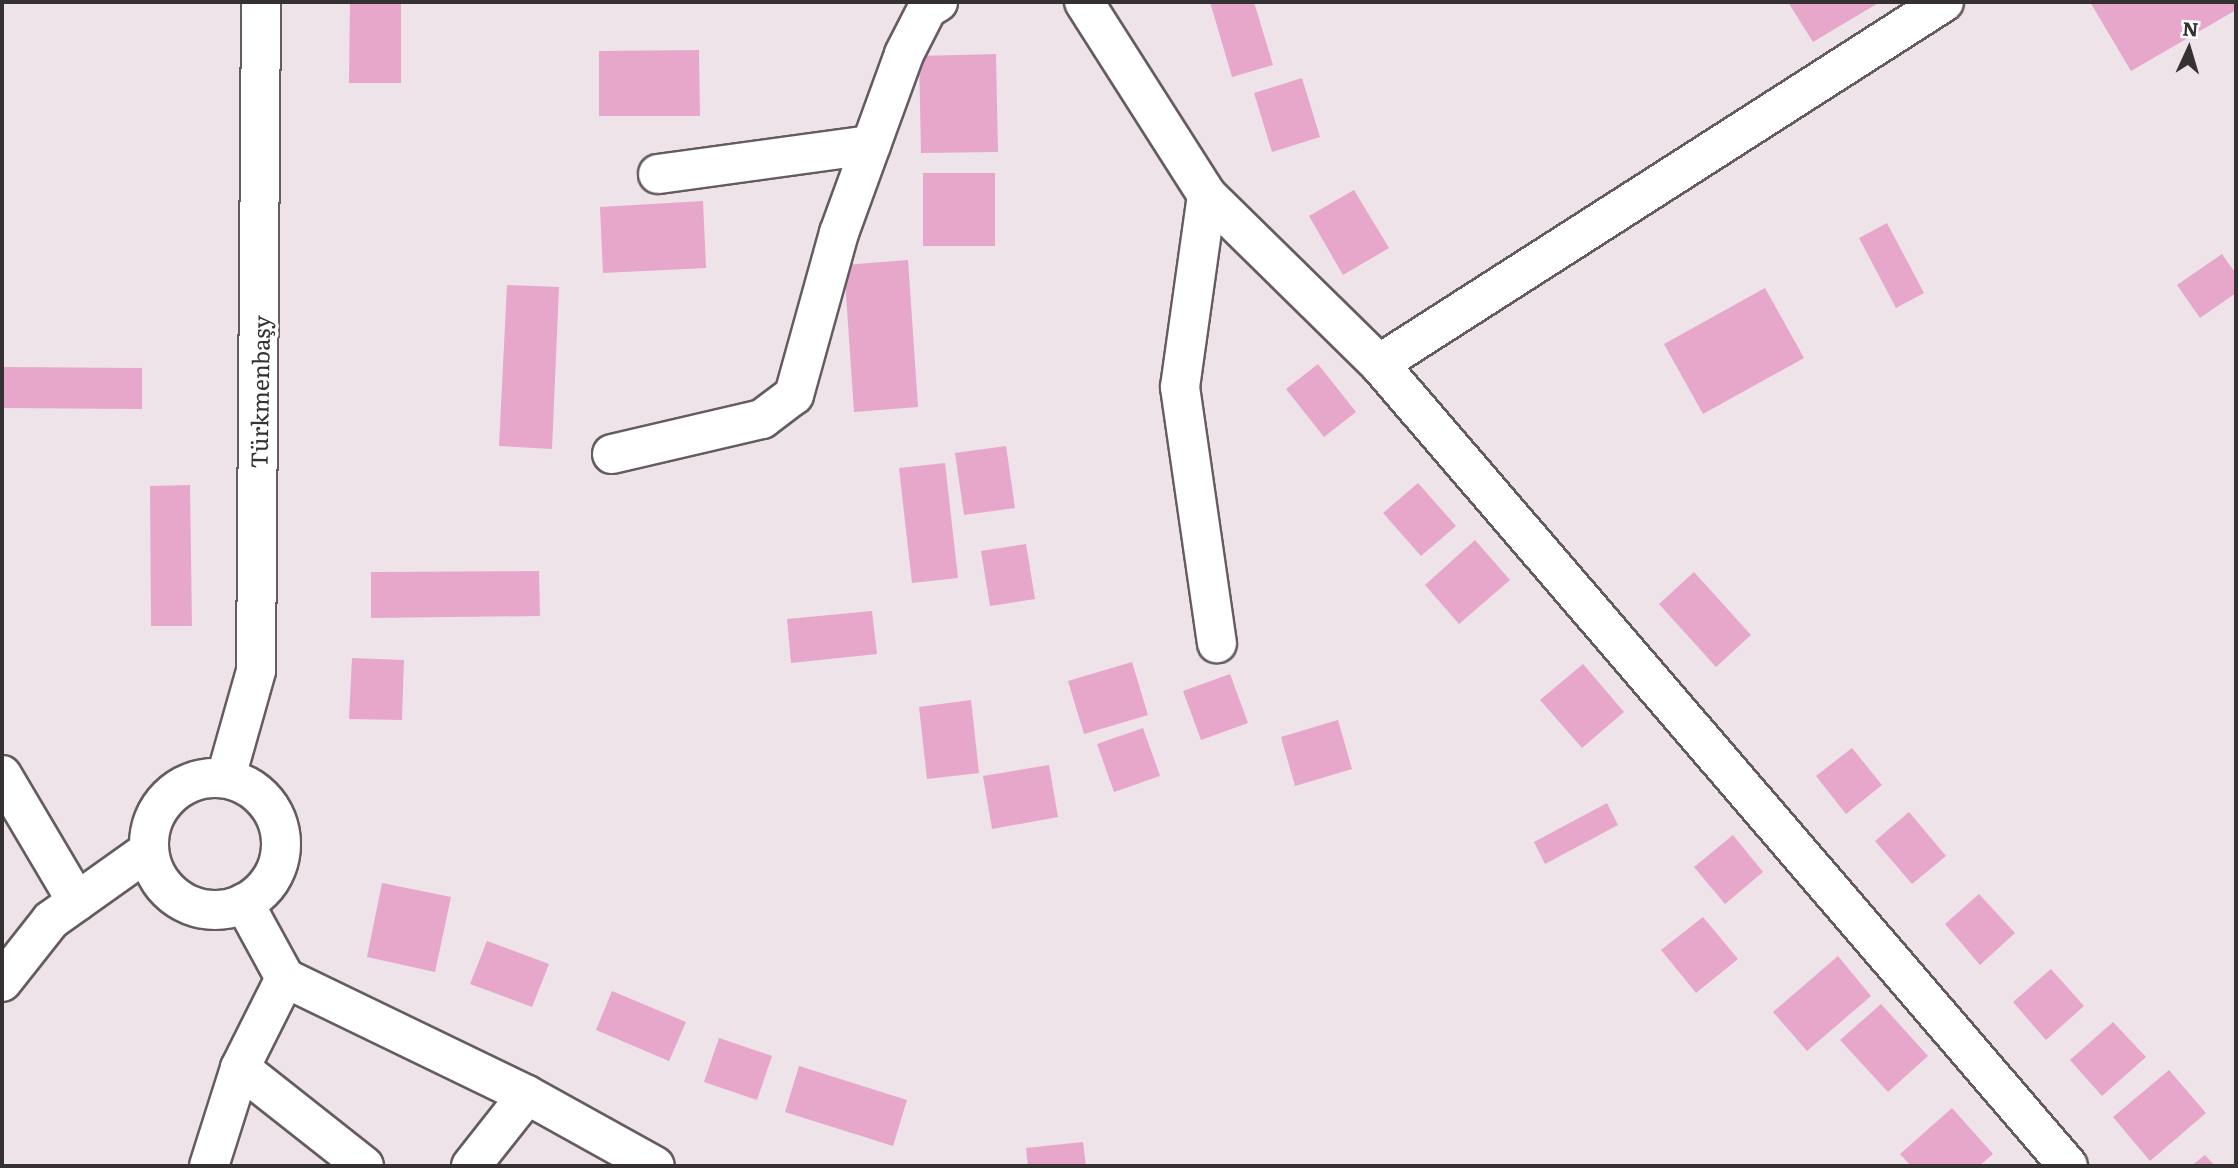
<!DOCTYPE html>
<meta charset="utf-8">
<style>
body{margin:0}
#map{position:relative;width:2238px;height:1168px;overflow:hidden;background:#eee3e9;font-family:Literata,serif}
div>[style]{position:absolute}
.building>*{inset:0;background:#e7a7cb}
.roads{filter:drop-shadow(2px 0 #655c60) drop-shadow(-2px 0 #655c60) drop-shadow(0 2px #655c60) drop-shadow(0 -2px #655c60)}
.minor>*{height:38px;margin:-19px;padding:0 19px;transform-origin:19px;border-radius:19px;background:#fff}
.minor>.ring{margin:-19px;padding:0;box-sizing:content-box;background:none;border:38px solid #fff;border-radius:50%}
span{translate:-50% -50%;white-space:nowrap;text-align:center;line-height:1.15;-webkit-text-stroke:7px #fff;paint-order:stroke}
.street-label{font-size:23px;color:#353133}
.frame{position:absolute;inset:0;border:4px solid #353133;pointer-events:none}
.north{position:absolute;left:2154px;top:14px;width:70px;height:70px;-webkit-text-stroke:5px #fff;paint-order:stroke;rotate:4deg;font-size:19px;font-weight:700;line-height:28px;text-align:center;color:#353133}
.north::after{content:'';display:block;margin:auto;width:24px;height:32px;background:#353133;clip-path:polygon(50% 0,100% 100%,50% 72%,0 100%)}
</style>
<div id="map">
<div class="building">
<div style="clip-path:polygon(350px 2px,401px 2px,401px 83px,349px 83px)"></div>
<div style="clip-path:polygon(1210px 2px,1254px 2px,1273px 65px,1232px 77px)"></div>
<div style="clip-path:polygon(1788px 2px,1880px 2px,1813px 42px)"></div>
<div style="clip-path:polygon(2090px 2px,2236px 2px,2236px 10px,2131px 71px)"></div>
<div style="clip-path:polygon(699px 50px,700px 116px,599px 116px,599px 51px)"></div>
<div style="clip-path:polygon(996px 54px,998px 152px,921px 153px,919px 56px)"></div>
<div style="clip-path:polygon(1302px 78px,1320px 137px,1272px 152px,1254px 93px)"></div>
<div style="clip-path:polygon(923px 173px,995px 173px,995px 246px,923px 246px)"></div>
<div style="clip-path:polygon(1354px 190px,1389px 248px,1343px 275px,1309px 216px)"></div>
<div style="clip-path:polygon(703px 201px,706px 268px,603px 273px,600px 207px)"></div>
<div style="clip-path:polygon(1887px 223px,1924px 293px,1896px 308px,1859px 238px)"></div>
<div style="clip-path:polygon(2222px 254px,2236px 274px,2236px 293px,2200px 318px,2177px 285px)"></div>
<div style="clip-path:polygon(908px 260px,918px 407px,854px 412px,844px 265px)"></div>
<div style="clip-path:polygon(507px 285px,559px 287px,552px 449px,499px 446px)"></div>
<div style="clip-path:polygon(1765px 288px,1804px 358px,1703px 414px,1664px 344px)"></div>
<div style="clip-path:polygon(1318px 364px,1356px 412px,1324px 437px,1286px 389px)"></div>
<div style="clip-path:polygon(2px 367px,142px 368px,142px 409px,2px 408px)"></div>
<div style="clip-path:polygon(1006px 446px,1015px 508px,964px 515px,955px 453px)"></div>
<div style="clip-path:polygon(945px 463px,958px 578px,912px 583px,899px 468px)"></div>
<div style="clip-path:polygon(1418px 483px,1456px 526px,1421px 556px,1383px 513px)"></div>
<div style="clip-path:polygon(190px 485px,192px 626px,151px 626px,150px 486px)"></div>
<div style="clip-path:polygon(1475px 540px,1510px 580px,1459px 624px,1425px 585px)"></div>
<div style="clip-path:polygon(1026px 544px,1035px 599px,990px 606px,981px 551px)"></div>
<div style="clip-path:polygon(539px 571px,540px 616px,371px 618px,371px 572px)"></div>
<div style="clip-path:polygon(1694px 572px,1751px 635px,1716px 667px,1659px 604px)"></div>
<div style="clip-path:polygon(872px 611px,877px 654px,791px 663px,787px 619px)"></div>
<div style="clip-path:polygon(352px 658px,404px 660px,402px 720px,349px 719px)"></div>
<div style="clip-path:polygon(1132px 662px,1148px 715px,1084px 734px,1068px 681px)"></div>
<div style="clip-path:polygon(1583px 664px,1624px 712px,1582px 748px,1540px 700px)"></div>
<div style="clip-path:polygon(1230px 674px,1248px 723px,1201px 740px,1183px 691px)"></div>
<div style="clip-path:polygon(971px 700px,979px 773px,927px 779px,919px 707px)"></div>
<div style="clip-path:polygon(1338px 720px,1352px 769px,1295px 786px,1281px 737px)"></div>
<div style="clip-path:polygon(1143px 728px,1160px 776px,1114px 792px,1097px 744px)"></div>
<div style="clip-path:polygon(1852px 748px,1882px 785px,1846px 814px,1816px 776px)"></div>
<div style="clip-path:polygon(1049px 765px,1058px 817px,992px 829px,983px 776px)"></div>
<div style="clip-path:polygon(1607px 803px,1618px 825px,1545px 864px,1534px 842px)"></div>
<div style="clip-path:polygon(1909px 812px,1946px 856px,1912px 884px,1875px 841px)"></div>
<div style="clip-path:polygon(1733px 835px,1763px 872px,1725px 904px,1694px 867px)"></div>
<div style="clip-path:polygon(382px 883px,451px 897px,435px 972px,367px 957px)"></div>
<div style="clip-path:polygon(1979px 894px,2015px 933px,1980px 965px,1945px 924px)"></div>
<div style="clip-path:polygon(1703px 917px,1738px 959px,1696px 993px,1661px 950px)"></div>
<div style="clip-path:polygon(487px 941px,549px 964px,532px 1007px,470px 984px)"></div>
<div style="clip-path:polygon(1838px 956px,1871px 996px,1807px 1051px,1773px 1012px)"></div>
<div style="clip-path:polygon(2051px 969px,2084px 1006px,2046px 1040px,2013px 1002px)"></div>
<div style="clip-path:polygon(612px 991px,686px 1022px,669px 1061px,596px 1030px)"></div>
<div style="clip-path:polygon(1881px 1004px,1928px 1056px,1888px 1092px,1840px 1040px)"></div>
<div style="clip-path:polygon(2113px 1022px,2146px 1057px,2102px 1096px,2070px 1060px)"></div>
<div style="clip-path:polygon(719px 1038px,772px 1056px,757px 1100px,704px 1082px)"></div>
<div style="clip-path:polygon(799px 1066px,907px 1100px,893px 1146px,785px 1112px)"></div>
<div style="clip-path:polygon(2169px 1070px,2206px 1113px,2150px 1161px,2113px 1117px)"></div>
<div style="clip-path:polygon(1952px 1108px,1993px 1154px,1979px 1166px,1911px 1166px,1900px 1154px)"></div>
<div style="clip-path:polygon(1083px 1142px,1086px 1166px,1028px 1166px,1026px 1148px)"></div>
<div style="clip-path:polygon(2205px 1155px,2215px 1166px,2191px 1166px)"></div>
</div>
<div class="roads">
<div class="minor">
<div style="left:1084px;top:2px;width:229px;rotate:57.5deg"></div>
<div style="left:1207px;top:195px;width:241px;rotate:44.5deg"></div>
<div style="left:1379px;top:364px;width:1057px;rotate:49.33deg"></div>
<div style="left:658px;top:174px;width:215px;rotate:-7.8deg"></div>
<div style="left:1207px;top:195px;width:194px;rotate:98deg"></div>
<div style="left:1180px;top:387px;width:259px;rotate:81.8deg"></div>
<div style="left:1379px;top:364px;width:671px;rotate:-32.65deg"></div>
<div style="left:612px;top:454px;width:154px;rotate:-13.1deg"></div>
<div style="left:762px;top:419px;width:40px;rotate:-37deg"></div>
<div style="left:794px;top:395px;width:168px;rotate:-74.5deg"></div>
<div style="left:839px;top:233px;width:190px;rotate:-70deg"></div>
<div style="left:904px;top:54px;width:51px;rotate:-62.9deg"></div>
<div style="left:927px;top:9px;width:13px;rotate:-32deg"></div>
<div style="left:2px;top:775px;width:147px;rotate:59.4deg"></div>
<div style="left:226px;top:777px;width:110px;rotate:-74.2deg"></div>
<div style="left:256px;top:671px;width:669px;rotate:-89.57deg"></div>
<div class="ring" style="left:149px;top:778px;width:94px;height:94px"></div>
<div style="left:244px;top:903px;width:85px;rotate:61.3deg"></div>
<div style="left:285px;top:978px;width:269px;rotate:25.8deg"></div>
<div style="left:527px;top:1095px;width:146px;rotate:29deg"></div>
<div style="left:2px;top:982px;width:79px;rotate:-51.7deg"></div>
<div style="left:51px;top:920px;width:119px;rotate:-35.4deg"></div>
<div style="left:240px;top:1068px;width:158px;rotate:38.3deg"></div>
<div style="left:209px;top:1166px;width:103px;rotate:-72.4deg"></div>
<div style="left:240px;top:1068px;width:101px;rotate:-63.4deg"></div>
<div style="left:471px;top:1166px;width:90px;rotate:-51.7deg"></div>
</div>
</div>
<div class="street-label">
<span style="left:259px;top:392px;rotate:-89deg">Türkmenbaşy</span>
</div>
<div class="frame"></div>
<div class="north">N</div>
</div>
